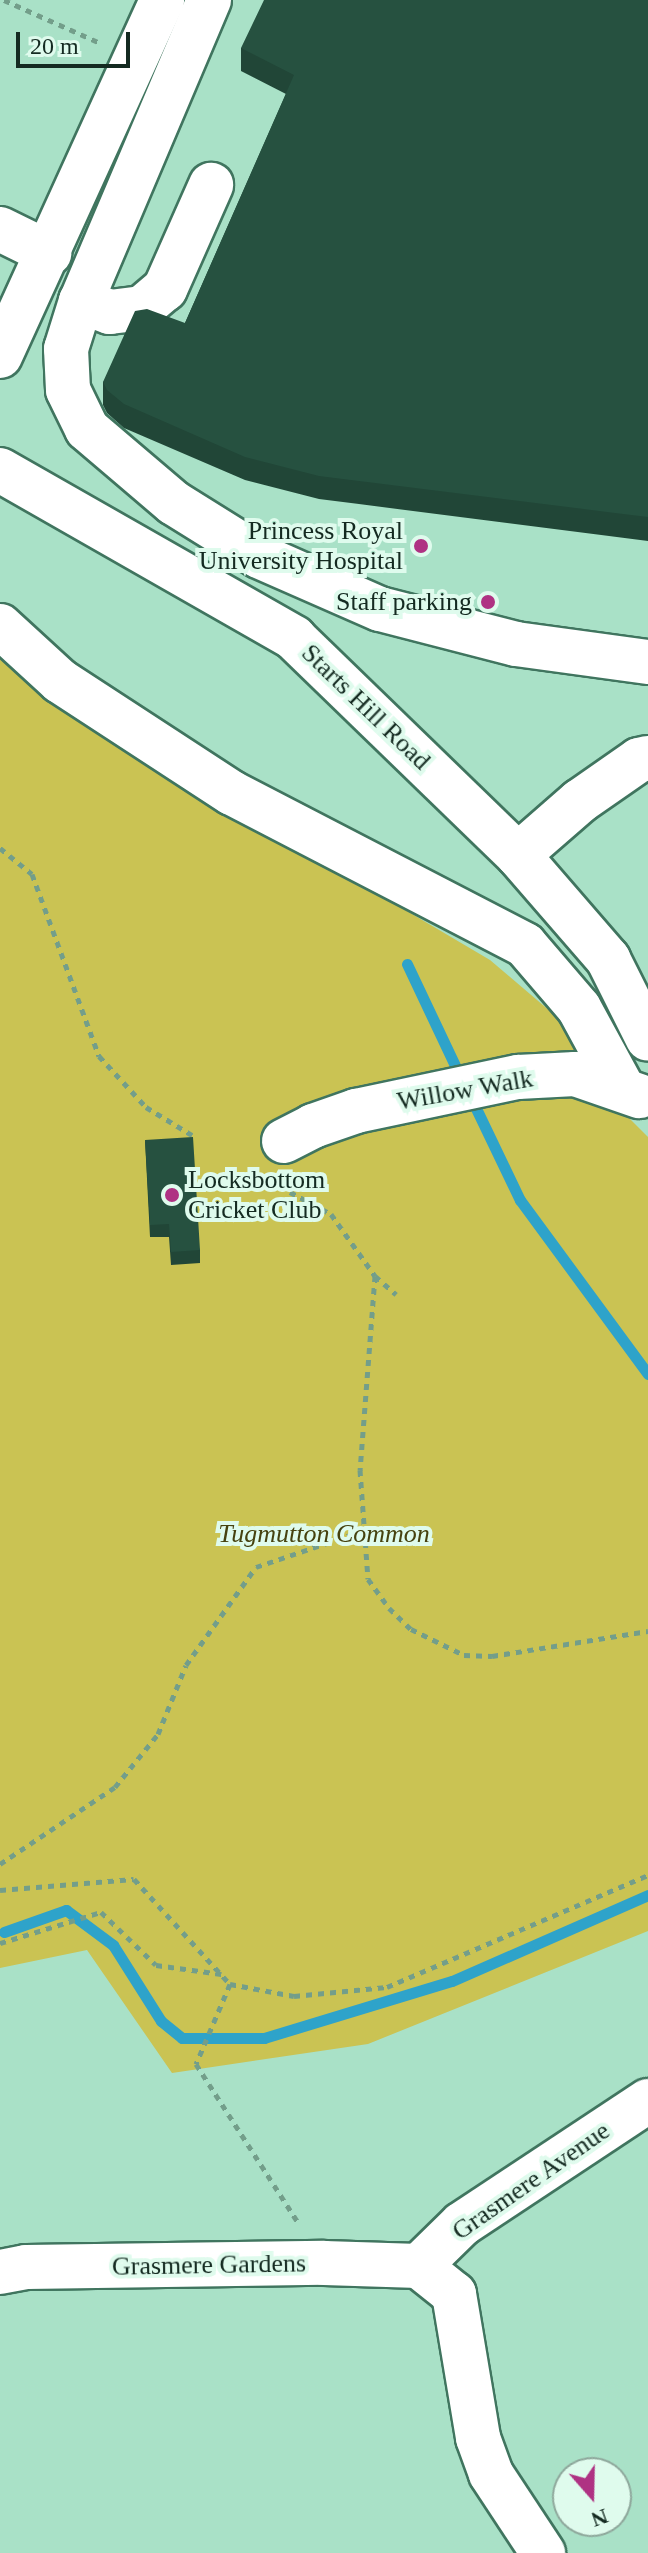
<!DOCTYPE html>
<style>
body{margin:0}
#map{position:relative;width:648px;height:2553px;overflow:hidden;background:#a9e1c7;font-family:Georgia,serif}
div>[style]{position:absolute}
.green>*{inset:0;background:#cac353}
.stream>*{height:11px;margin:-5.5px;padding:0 5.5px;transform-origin:5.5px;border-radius:5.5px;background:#2ea3ca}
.path>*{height:5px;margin-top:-2.5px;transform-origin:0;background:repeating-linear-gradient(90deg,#739e8a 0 6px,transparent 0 12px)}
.roads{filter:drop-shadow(2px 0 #40755f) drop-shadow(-2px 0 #40755f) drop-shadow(0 2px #40755f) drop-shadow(0 -2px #40755f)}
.minor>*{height:44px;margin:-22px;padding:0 22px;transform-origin:22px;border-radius:22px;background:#fff}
.wall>*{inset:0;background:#214637}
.building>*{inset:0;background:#265140}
.dots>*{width:22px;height:22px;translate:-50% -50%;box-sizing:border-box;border:4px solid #dffbed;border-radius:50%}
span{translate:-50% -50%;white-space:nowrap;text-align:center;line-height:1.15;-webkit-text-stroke:8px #dffbed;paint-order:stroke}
.poi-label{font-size:26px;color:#142a21}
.right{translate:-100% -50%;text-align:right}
.left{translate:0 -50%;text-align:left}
.street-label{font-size:26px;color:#142a21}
.park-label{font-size:26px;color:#46420f;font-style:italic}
.north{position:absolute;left:552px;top:2457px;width:80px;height:80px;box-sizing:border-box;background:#dffbed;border:2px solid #8ea79b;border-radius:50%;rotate:160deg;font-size:22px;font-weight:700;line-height:32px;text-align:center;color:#142a21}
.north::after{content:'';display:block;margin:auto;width:28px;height:36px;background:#af3283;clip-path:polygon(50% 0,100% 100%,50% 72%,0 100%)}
.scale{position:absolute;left:16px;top:32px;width:114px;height:36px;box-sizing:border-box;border:4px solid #142a21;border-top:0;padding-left:10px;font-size:24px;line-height:28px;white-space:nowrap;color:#142a21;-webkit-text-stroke:6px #dffbed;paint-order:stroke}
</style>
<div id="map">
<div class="green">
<div style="clip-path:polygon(0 641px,261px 825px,490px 960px,564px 1023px,615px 1104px,648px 1137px,648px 1931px,368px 2044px,172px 2073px,87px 1950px,0 1968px)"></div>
</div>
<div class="stream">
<div style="left:407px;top:964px;width:126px;rotate:64.7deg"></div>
<div style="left:472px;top:1100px;width:111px;rotate:64.4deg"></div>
<div style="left:520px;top:1200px;width:216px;rotate:53.7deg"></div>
<div style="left:4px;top:1932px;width:66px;rotate:-19.5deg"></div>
<div style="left:66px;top:1910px;width:59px;rotate:36.7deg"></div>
<div style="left:113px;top:1945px;width:90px;rotate:57.7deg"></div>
<div style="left:161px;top:2021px;width:27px;rotate:39deg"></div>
<div style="left:182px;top:2038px;width:82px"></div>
<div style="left:264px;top:2038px;width:196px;rotate:-16.9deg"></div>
<div style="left:452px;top:1981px;width:214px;rotate:-23.7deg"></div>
</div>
<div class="path">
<div style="left:4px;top:0;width:103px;rotate:24.1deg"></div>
<div style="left:0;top:848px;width:41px;rotate:39.1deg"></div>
<div style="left:32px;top:874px;width:194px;rotate:69.8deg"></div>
<div style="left:99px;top:1056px;width:69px;rotate:47.3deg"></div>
<div style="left:146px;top:1107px;width:54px;rotate:31.3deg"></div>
<div style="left:290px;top:1192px;width:47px;rotate:28.2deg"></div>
<div style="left:331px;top:1214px;width:76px;rotate:54.6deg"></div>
<div style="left:375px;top:1276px;width:28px;rotate:41deg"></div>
<div style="left:375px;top:1276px;width:195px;rotate:94.4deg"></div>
<div style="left:360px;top:1470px;width:109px;rotate:85.8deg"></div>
<div style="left:368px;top:1579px;width:36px;rotate:54deg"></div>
<div style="left:389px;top:1608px;width:30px;rotate:44deg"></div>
<div style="left:411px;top:1629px;width:59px;rotate:26.1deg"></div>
<div style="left:464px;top:1655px;width:28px;rotate:2deg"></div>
<div style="left:492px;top:1656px;width:158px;rotate:-9.1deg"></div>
<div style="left:0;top:1864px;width:138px;rotate:-33.8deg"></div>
<div style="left:115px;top:1787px;width:68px;rotate:-50.9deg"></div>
<div style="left:158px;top:1734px;width:74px;rotate:-67.9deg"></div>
<div style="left:186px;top:1665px;width:120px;rotate:-54.5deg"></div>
<div style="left:256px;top:1567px;width:115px;rotate:-18.7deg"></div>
<div style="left:0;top:1890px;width:134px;rotate:-4.7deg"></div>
<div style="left:134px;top:1879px;width:142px;rotate:47.6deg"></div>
<div style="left:230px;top:1984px;width:65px;rotate:10.6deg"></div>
<div style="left:294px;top:1996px;width:93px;rotate:-5.5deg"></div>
<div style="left:387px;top:1987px;width:284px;rotate:-23.2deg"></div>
<div style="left:0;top:1943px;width:106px;rotate:-17.1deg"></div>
<div style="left:101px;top:1912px;width:76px;rotate:43.9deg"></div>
<div style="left:156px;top:1965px;width:66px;rotate:7.9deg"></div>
<div style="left:230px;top:1984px;width:87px;rotate:113deg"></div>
<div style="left:196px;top:2064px;width:188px;rotate:57.2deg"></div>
</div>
<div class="roads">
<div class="minor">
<div style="left:209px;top:0;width:327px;rotate:113deg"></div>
<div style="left:81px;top:301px;width:50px;rotate:107.4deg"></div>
<div style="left:66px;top:349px;width:41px;rotate:87.2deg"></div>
<div style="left:68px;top:390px;width:43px;rotate:64deg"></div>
<div style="left:87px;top:429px;width:114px;rotate:40.4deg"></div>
<div style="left:174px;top:503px;width:100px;rotate:31.9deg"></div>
<div style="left:259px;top:556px;width:132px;rotate:23.7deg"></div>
<div style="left:380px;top:609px;width:140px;rotate:14.4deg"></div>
<div style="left:516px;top:644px;width:133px;rotate:7.8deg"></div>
<div style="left:0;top:229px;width:55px;rotate:26.1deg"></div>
<div style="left:81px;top:301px;width:31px;rotate:21deg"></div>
<div style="left:110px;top:312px;width:32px;rotate:-7deg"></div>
<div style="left:142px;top:308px;width:30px;rotate:-40deg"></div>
<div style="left:165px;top:289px;width:114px;rotate:-66.1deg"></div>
<div style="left:0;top:356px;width:391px;rotate:-65.5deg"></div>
<div style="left:0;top:470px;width:339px;rotate:29.7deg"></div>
<div style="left:294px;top:638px;width:312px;rotate:44.1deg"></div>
<div style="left:518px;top:855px;width:138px;rotate:49.1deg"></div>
<div style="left:608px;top:959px;width:89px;rotate:63.4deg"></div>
<div style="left:0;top:626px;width:81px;rotate:42.5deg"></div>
<div style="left:60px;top:681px;width:205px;rotate:33.1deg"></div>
<div style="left:232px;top:793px;width:330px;rotate:27.4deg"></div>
<div style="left:525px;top:945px;width:83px;rotate:49.4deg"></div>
<div style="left:579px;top:1008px;width:92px;rotate:61.5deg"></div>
<div style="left:518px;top:855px;width:82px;rotate:-41.1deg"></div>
<div style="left:580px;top:801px;width:72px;rotate:-34.8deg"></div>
<div style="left:639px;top:760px;width:9px;rotate:-13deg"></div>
<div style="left:284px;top:1141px;width:33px;rotate:-27deg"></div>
<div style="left:313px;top:1126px;width:46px;rotate:-19.2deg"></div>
<div style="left:356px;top:1111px;width:166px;rotate:-11.9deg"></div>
<div style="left:518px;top:1077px;width:57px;rotate:-3deg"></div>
<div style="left:575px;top:1074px;width:68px;rotate:19deg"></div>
<div style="left:419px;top:2266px;width:45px;rotate:38.7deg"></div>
<div style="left:454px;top:2294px;width:146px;rotate:80.5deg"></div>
<div style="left:478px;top:2438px;width:38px;rotate:70deg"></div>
<div style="left:491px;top:2474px;width:95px;rotate:56.6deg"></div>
<div style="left:419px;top:2266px;width:60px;rotate:-44.3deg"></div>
<div style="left:462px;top:2224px;width:223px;rotate:-33.5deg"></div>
<div style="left:0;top:2272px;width:26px;rotate:-11deg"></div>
<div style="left:26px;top:2267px;width:298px;rotate:-0.8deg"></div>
<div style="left:324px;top:2263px;width:95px;rotate:1.8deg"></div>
</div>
</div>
<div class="wall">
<div style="clip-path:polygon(648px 0,648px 541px,319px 499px,245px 480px,124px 428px,107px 413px,103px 405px,103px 382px,185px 323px,286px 94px,241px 71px,241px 48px)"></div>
<div style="clip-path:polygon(145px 1140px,200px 1250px,200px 1263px,171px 1265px,169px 1237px,150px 1237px)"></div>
</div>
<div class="building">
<div style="clip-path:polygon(264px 0,648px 0,648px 517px,319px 476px,245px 457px,124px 404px,107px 390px,103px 382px,135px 311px,147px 309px,185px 323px,294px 75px,241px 48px)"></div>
<div style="clip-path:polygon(193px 1137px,200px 1250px,171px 1252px,169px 1224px,150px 1225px,145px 1140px)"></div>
</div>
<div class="dots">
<div style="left:421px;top:546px;background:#af3283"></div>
<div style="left:488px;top:602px;background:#af3283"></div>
<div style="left:172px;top:1195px;background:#af3283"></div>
</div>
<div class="poi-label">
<span class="right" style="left:403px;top:546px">Princess Royal<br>University Hospital</span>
<span class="right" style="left:472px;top:602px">Staff parking</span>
<span class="left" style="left:188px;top:1195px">Locksbottom<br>Cricket Club</span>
</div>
<div class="street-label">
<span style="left:366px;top:707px;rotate:44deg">Starts Hill Road</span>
<span style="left:465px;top:1090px;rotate:-10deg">Willow Walk</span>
<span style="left:531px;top:2181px;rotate:-35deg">Grasmere Avenue</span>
<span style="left:209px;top:2265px;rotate:-1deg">Grasmere Gardens</span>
</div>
<div class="park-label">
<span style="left:324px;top:1534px">Tugmutton Common</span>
</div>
<div class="north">N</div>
<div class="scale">20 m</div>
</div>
